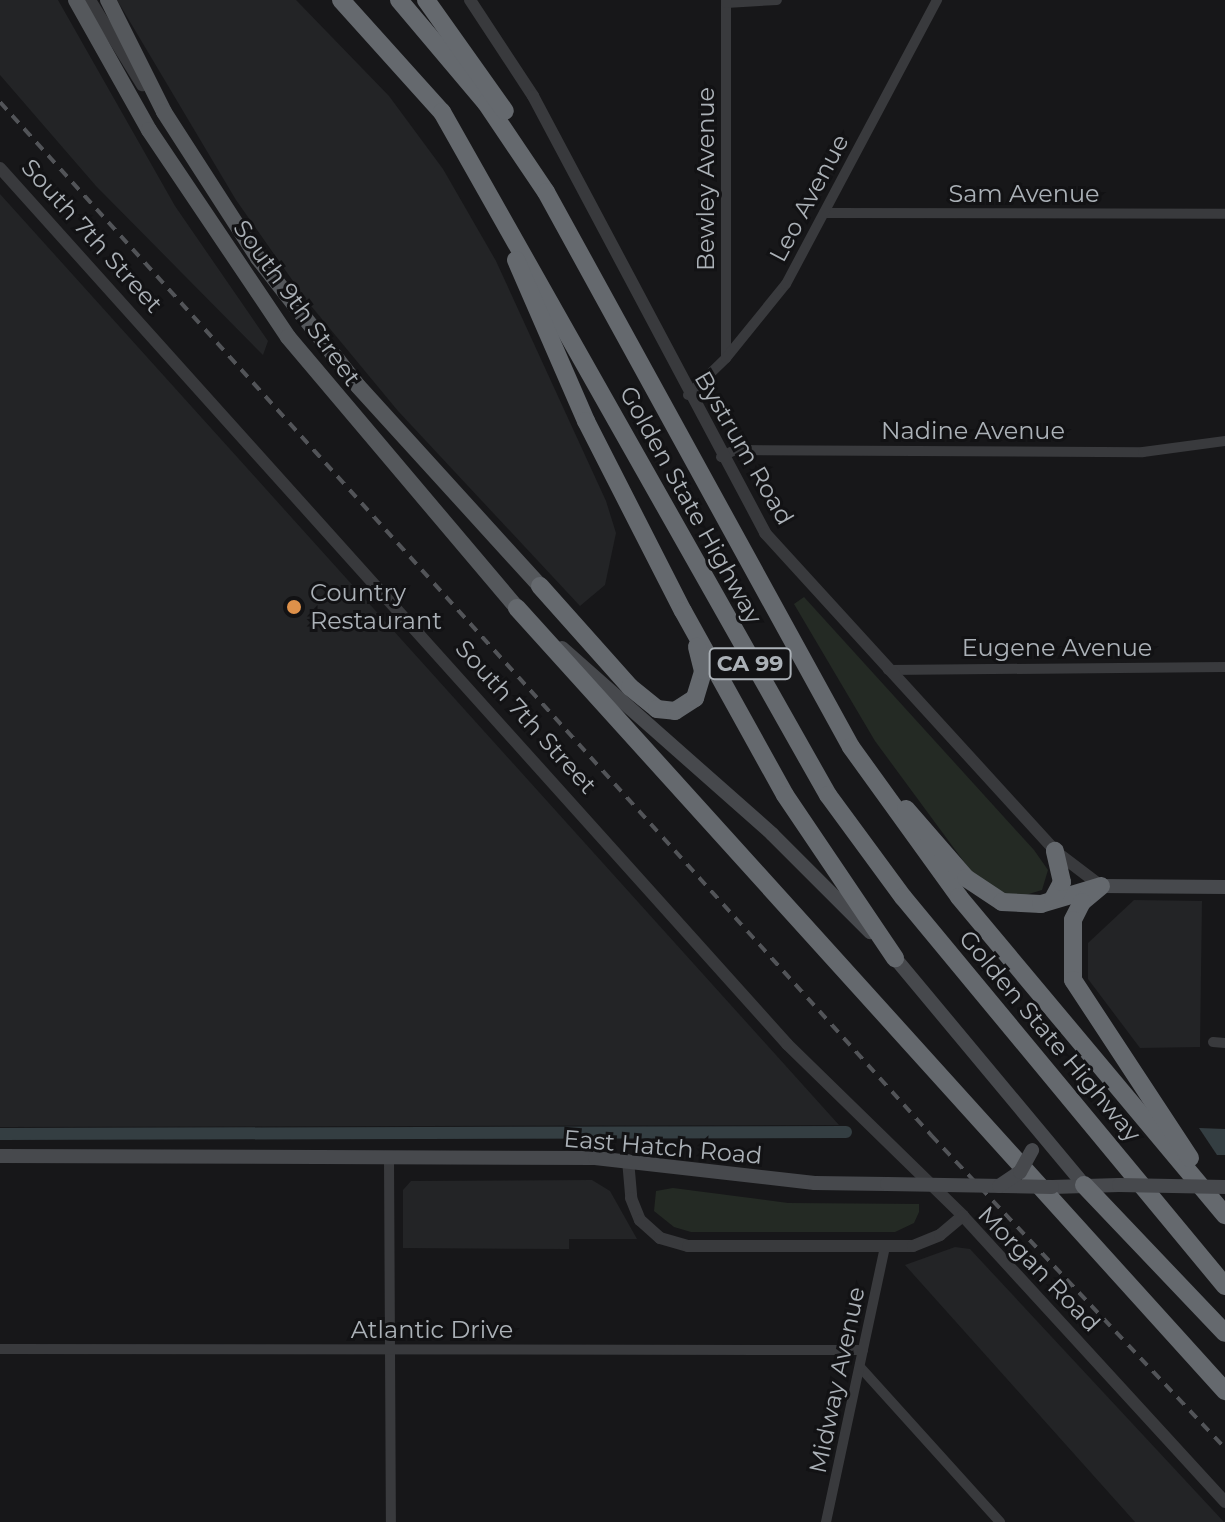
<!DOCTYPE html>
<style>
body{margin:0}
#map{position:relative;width:1225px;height:1522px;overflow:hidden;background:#171719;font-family:Montserrat,sans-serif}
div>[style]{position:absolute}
.built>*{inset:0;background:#232426}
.green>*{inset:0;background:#242a24}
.water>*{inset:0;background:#343e42}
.canal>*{height:12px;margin:-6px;padding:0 6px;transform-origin:6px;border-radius:6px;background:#343e42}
.minor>*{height:10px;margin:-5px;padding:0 5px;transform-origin:5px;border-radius:5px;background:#393a3d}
.tertiary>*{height:12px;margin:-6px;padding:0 6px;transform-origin:6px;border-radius:6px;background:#393a3d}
.secondary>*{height:14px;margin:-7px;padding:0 7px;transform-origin:7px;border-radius:7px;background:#47494d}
.primary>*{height:16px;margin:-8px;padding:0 8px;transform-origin:8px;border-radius:8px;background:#55585c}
.motorway>*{height:18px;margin:-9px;padding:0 9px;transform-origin:9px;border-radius:9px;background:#65696e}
.rail>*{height:4px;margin-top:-2px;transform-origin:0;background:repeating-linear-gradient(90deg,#525458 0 10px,transparent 0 18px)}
.secondary-bridge>*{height:14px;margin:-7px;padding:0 7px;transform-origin:7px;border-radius:7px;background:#47494d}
.dots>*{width:22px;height:22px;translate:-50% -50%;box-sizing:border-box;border:4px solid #121214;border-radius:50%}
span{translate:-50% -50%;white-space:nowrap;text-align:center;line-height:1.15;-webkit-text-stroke:6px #121214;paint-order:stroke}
.shield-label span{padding:2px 6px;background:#121214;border:2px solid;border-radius:6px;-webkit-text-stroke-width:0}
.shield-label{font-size:22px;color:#abb1b7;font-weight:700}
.street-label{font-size:24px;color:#abb1b7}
.poi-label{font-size:24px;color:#abb1b7}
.left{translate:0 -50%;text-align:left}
</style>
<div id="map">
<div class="built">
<div style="clip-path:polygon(0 0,58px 0,175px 206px,268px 341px,263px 355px,96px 186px,0 75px)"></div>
<div style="clip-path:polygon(117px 0,296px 0,389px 96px,443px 169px,496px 261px,606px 501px,616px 533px,605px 585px,580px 606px,398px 411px,307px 301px,236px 200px)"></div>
<div style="clip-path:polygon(0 194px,839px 1125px,0 1127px)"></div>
<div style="clip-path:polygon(1134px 900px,1202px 901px,1200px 1047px,1140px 1048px,1088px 979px,1088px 943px)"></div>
<div style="clip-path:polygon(592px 1180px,610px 1191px,637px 1239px,569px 1239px,569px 1249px,403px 1248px,403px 1190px,411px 1181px)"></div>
<div style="clip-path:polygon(955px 1247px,970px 1249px,1224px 1522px,1135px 1522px,905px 1265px)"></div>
</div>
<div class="green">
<div style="clip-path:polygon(804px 597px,1034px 850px,1048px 870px,1042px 890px,1019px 897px,1001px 893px,970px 870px,875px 741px,794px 604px)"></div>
<div style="clip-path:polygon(673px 1188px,788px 1203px,919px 1204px,919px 1212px,914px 1223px,895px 1232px,691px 1232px,674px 1227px,654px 1211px,656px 1191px)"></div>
</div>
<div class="water">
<div style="clip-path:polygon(1199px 1128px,1225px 1129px,1225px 1155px,1217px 1155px)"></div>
</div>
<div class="canal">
<div style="left:0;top:1134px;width:846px;rotate:-0.14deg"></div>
</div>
<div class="minor">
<div style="left:726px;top:0;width:358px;rotate:90deg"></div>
<div style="left:726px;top:3px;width:51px;rotate:-3.4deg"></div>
<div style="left:824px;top:213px;width:401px;rotate:0.1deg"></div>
<div style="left:688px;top:395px;width:53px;rotate:-44.2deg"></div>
<div style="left:726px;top:358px;width:95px;rotate:-51deg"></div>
<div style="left:786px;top:284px;width:322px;rotate:-62deg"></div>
<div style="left:721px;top:457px;width:16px;rotate:-27deg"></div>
<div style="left:735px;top:450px;width:408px;rotate:0.3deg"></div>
<div style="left:1143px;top:452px;width:83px;rotate:-7.6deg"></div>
<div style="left:888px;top:670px;width:337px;rotate:-0.5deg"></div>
<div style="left:1213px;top:1042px;width:12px;rotate:5deg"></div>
<div style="left:389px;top:1159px;width:363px;rotate:89.7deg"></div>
<div style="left:0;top:1349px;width:863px;rotate:0.07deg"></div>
<div style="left:860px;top:1367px;width:209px;rotate:47.9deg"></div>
<div style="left:826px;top:1522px;width:282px;rotate:-77.9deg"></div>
</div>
<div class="tertiary">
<div style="left:90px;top:0;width:100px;rotate:58.5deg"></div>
<div style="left:470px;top:0;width:115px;rotate:56.7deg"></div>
<div style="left:533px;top:96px;width:495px;rotate:62deg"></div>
<div style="left:765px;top:533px;width:430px;rotate:47.6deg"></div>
<div style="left:1055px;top:851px;width:58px;rotate:37.3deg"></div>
<div style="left:0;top:168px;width:1178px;rotate:48.06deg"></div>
<div style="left:787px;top:1044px;width:246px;rotate:44.3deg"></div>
<div style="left:963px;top:1216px;width:388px;rotate:47.5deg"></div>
<div style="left:628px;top:1160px;width:38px;rotate:85deg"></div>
<div style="left:631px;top:1198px;width:24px;rotate:68deg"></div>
<div style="left:640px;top:1220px;width:27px;rotate:42deg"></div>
<div style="left:660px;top:1238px;width:29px;rotate:16deg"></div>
<div style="left:688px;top:1246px;width:225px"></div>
<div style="left:913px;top:1246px;width:29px;rotate:-22deg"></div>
<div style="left:940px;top:1235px;width:30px;rotate:-40deg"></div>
</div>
<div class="secondary">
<div style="left:562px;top:648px;width:281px;rotate:41.5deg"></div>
<div style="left:772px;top:834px;width:139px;rotate:45deg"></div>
<div style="left:1101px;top:886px;width:124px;rotate:0.5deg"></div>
<div style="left:890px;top:952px;width:303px;rotate:50.2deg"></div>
<div style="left:0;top:1156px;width:595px;rotate:0.19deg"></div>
<div style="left:595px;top:1158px;width:221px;rotate:6.5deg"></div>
<div style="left:815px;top:1183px;width:72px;rotate:0.8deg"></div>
<div style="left:1052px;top:1187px;width:67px;rotate:-1.7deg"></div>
</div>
<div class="primary">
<div style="left:76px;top:0;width:149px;rotate:60.7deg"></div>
<div style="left:149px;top:130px;width:249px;rotate:56.1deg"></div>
<div style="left:288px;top:337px;width:355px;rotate:49.8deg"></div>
<div style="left:108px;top:0;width:125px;rotate:63.4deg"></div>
<div style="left:164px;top:112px;width:174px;rotate:57.2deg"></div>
<div style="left:258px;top:258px;width:162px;rotate:52deg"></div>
<div style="left:358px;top:386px;width:270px;rotate:47.7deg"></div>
</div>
<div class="motorway">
<div style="left:341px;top:0;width:151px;rotate:48deg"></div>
<div style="left:442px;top:112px;width:785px;rotate:60.53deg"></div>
<div style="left:828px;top:795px;width:127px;rotate:53.7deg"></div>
<div style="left:903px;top:897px;width:505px;rotate:50.38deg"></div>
<div style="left:399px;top:0;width:135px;rotate:49.8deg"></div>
<div style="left:486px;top:103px;width:107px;rotate:56deg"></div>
<div style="left:546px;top:192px;width:633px;rotate:61.21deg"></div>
<div style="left:851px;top:747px;width:185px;rotate:54.2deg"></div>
<div style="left:959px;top:897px;width:415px;rotate:50.1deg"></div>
<div style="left:426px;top:0;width:136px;rotate:54.6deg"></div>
<div style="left:516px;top:260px;width:176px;rotate:66.5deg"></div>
<div style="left:586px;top:421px;width:213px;rotate:63deg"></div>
<div style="left:683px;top:611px;width:210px;rotate:61deg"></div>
<div style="left:785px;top:795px;width:197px;rotate:56deg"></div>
<div style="left:540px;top:586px;width:135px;rotate:48.3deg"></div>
<div style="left:630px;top:687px;width:35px;rotate:39deg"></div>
<div style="left:657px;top:709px;width:18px;rotate:6deg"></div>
<div style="left:675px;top:711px;width:24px;rotate:-33deg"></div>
<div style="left:695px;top:698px;width:28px;rotate:-73deg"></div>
<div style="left:703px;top:671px;width:25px;rotate:-104deg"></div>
<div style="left:517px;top:608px;width:1056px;rotate:47.88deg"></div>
<div style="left:906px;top:809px;width:91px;rotate:49deg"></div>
<div style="left:966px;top:878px;width:43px;rotate:33.7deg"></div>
<div style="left:1002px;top:902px;width:39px;rotate:3deg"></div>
<div style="left:1041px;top:904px;width:59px;rotate:-16.6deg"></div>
<div style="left:1101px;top:886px;width:25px;rotate:140deg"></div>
<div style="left:1082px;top:902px;width:20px;rotate:117deg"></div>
<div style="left:1073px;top:920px;width:60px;rotate:90deg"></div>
<div style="left:1073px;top:980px;width:213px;rotate:56.7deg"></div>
<div style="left:1053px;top:899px;width:19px;rotate:-62deg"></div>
<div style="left:1062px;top:882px;width:32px;rotate:-103deg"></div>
<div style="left:1084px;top:1185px;width:204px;rotate:46.4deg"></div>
</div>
<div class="rail">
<div style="left:0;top:102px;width:1391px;rotate:47.97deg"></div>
<div style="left:931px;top:1135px;width:429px;rotate:46.8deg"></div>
</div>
<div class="secondary-bridge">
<div style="left:887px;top:1184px;width:165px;rotate:1deg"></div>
<div style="left:1119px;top:1185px;width:106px;rotate:1.1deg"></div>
<div style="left:999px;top:1186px;width:25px;rotate:-34deg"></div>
<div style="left:1020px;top:1172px;width:25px;rotate:-61deg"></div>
</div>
<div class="dots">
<div style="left:294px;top:607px;background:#de914a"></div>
</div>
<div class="shield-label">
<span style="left:750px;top:664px">CA 99</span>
</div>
<div class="street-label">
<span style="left:706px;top:179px;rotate:-90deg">Bewley Avenue</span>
<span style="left:1024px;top:194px">Sam Avenue</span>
<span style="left:809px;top:198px;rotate:-62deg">Leo Avenue</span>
<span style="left:92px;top:236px;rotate:48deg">South 7th Street</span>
<span style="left:297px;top:303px;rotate:54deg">South 9th Street</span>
<span style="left:973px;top:431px">Nadine Avenue</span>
<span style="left:744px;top:448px;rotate:60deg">Bystrum Road</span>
<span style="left:691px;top:505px;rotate:61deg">Golden State Highway</span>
<span style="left:1057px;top:648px">Eugene Avenue</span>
<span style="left:526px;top:717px;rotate:48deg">South 7th Street</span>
<span style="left:1050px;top:1036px;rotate:50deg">Golden State Highway</span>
<span style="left:663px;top:1147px;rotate:5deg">East Hatch Road</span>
<span style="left:1039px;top:1269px;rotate:46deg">Morgan Road</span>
<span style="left:432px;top:1330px">Atlantic Drive</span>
<span style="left:837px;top:1380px;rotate:-78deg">Midway Avenue</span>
</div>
<div class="poi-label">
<span class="left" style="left:310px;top:607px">Country<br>Restaurant</span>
</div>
</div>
